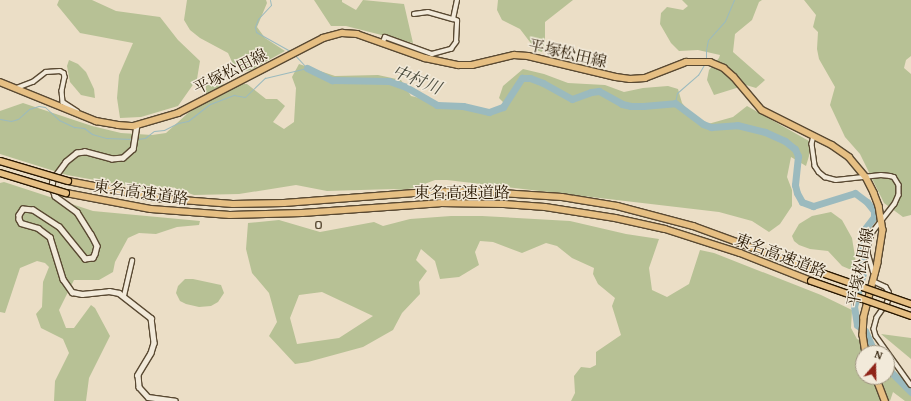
<!DOCTYPE html>
<meta charset="utf-8">
<style>
body{margin:0}
#map{position:relative;width:911px;height:401px;overflow:hidden;background:#ebdec6;font-family:"Gentium Book Plus","Noto Serif JP",serif}
div>[style]{position:absolute}
.green>*{inset:0;background:#b7c195}
.stream>*{height:1px;margin:-0.5px;padding:0 0.5px;transform-origin:0.5px;border-radius:0.5px;background:#9bbabe}
.river>*{height:7px;margin:-3.5px;padding:0 3.5px;transform-origin:3.5px;border-radius:3.5px;background:#9bbabe}
.roads{filter:drop-shadow(1px 0 #594932) drop-shadow(-1px 0 #594932) drop-shadow(0 1px #594932) drop-shadow(0 -1px #594932)}
.minor>*{height:3.5px;margin:-1.75px;padding:0 1.75px;transform-origin:1.75px;border-radius:1.75px;background:#f2eada}
.tertiary>*{height:4.5px;margin:-2.25px;padding:0 2.25px;transform-origin:2.25px;border-radius:2.25px;background:#f2eada}
.primary>*{height:5.5px;margin:-2.75px;padding:0 2.75px;transform-origin:2.75px;border-radius:2.75px;background:#e6bf83}
.motorway>*{height:6px;margin:-3px;padding:0 3px;transform-origin:3px;border-radius:3px;background:#e6bf83}
.bridges{filter:drop-shadow(1px 0 #281700) drop-shadow(-1px 0 #281700) drop-shadow(0 1px #281700) drop-shadow(0 -1px #281700)}
.motorway-bridge>*{height:6px;margin:-3px;padding:0 3px;transform-origin:3px;border-radius:3px;background:#e6bf83}
span{translate:-50% -50%;white-space:nowrap;text-align:center;line-height:1.15;-webkit-text-stroke:3px #f2eada;paint-order:stroke}
.street-label{font-size:16px;color:#281700}
.water-label{font-size:17px;color:#505042;font-style:italic}
.north{position:absolute;left:855px;top:345px;width:40px;height:40px;box-sizing:border-box;background:#f2eada;border:1px solid #a19683;border-radius:50%;rotate:20deg;font-size:11px;font-weight:700;line-height:16px;text-align:center;color:#281700}
.north::after{content:'';display:block;margin:auto;width:14px;height:18px;background:#8f2418;clip-path:polygon(50% 0,100% 100%,50% 72%,0 100%)}
</style>
<div id="map">
<div class="green">
<div style="clip-path:polygon(59px 0,92px 0,116px 11px,160px 17px,178px 40px,200px 61px,197px 79px,178px 106px,141px 117px,120px 118px,117px 98px,119px 75px,133px 43px,80px 33px,57px 5px)"></div>
<div style="clip-path:polygon(187px 0,266px 0,267px 3px,257px 27px,265px 38px,285px 51px,251px 70px,245px 71px,233px 64px,228px 53px,200px 38px,190px 30px,184px 20px)"></div>
<div style="clip-path:polygon(314px 0,342px 0,342px 2px,356px 10px,363px 0,404px 4px,413px 43px,346px 26px,331px 26px)"></div>
<div style="clip-path:polygon(498px 0,573px 0,545px 22px,545px 41px,542px 52px,536px 50px,520px 29px,502px 20px,497px 10px)"></div>
<div style="clip-path:polygon(682px 0,762px 0,759px 2px,752px 20px,735px 34px,733px 52px,765px 80px,756px 88px,746px 85px,714px 95px,707px 80px,709px 70px,719px 58px,720px 55px,698px 50px,679px 51px,671px 43px,660px 24px,661px 13px,667px 7px,683px 10px,688px 6px)"></div>
<div style="clip-path:polygon(804px 0,911px 0,911px 56px,906px 60px,904px 68px,911px 74px,911px 215px,903px 217px,884px 203px,860px 154px,845px 137px,830px 105px,835px 87px,819px 59px,817px 49px,818px 32px,813px 27px,816px 15px)"></div>
<div style="clip-path:polygon(69px 60px,78px 64px,86px 72px,94px 89px,95px 98px,81px 95px,70px 82px,67px 66px)"></div>
<div style="clip-path:polygon(299px 64px,335px 76px,378px 75px,401px 80px,411px 96px,472px 110px,499px 110px,504px 103px,499px 98px,503px 86px,523px 69px,544px 74px,568px 83px,605px 85px,624px 92px,643px 88px,668px 86px,678px 89px,682px 103px,691px 114px,708px 124px,733px 117px,747px 106px,809px 141px,809px 156px,806px 166px,791px 157px,787px 177px,792px 190px,792px 206px,780px 224px,769px 232px,752px 221px,719px 212px,447px 180px,435px 180px,414px 188px,401px 190px,394px 189px,327px 191px,296px 185px,239px 194px,194px 195px,171px 187px,145px 189px,67px 175px,0 154px,0 111px,23px 103px,92px 126px,121px 133px,152px 135px,166px 133px,188px 113px,206px 102px,206px 85px,247px 84px,266px 99px,277px 99px,285px 106px,273px 122px,284px 129px,294px 122px,296px 88px,292px 77px)"></div>
<div style="clip-path:polygon(4px 182px,93px 211px,200px 221px,199px 225px,177px 227px,156px 234px,139px 233px,128px 238px,115px 262px,113px 272px,99px 280px,74px 280px,59px 310px,66px 328px,74px 328px,91px 305px,95px 308px,110px 336px,89px 378px,86px 401px,54px 401px,55px 381px,69px 353px,63px 339px,41px 328px,36px 314px,42px 307px,43px 282px,49px 267px,45px 263px,37px 261px,20px 268px,5px 313px,0 312px,0 183px)"></div>
<div style="clip-path:polygon(831px 212px,842px 220px,852px 238px,857px 269px,849px 269px,842px 266px,828px 251px,810px 249px,799px 245px,794px 241px,792px 236px,799px 224px,812px 216px)"></div>
<div style="clip-path:polygon(evenodd,451px 216px,482px 216px,570px 221px,626px 234px,659px 239px,649px 268px,652px 290px,667px 297px,689px 284px,700px 250px,714px 253px,821px 295px,852px 310px,851px 328px,857px 339px,883px 350px,884px 353px,863px 353px,863px 377px,887px 377px,887px 358px,895px 371px,911px 387px,911px 401px,905px 401px,893px 392px,890px 401px,571px 401px,575px 393px,574px 376px,581px 367px,590px 368px,596px 365px,596px 352px,621px 335px,612px 306px,615px 298px,598px 284px,593px 274px,594px 268px,572px 258px,557px 246px,546px 243px,522px 253px,493px 242px,480px 241px,475px 252px,479px 265px,459px 277px,440px 279px,435px 261px,421px 249px,416px 260px,427px 271px,419px 282px,420px 294px,402px 313px,393px 330px,363px 347px,308px 362px,295px 364px,269px 336px,277px 322px,269px 293px,252px 273px,246px 249px,248px 223px,279px 220px,320px 232px,374px 222px,383px 226px,410px 219px,451px 216px,322px 292px,373px 316px,339px 338px,297px 344px,290px 318px,299px 295px,322px 292px)"></div>
<div style="clip-path:polygon(185px 279px,193px 279px,221px 285px,224px 293px,218px 302px,211px 306px,199px 307px,186px 304px,180px 301px,176px 293px,178px 286px)"></div>
<div style="clip-path:polygon(881px 334px,911px 338px,911px 359px)"></div>
</div>
<div class="stream">
<div style="left:270px;top:0;width:5px;rotate:79deg"></div>
<div style="left:271px;top:5px;width:19px;rotate:133deg"></div>
<div style="left:258px;top:19px;width:9px;rotate:111deg"></div>
<div style="left:255px;top:27px;width:5px;rotate:79deg"></div>
<div style="left:256px;top:32px;width:41px;rotate:29.1deg"></div>
<div style="left:706px;top:60px;width:10px;rotate:-90deg"></div>
<div style="left:706px;top:50px;width:10px;rotate:-79deg"></div>
<div style="left:708px;top:40px;width:25px;rotate:-48deg"></div>
<div style="left:725px;top:21px;width:23px;rotate:-67deg"></div>
<div style="left:675px;top:103px;width:10px;rotate:-79deg"></div>
<div style="left:677px;top:93px;width:28px;rotate:-41deg"></div>
<div style="left:698px;top:75px;width:14px;rotate:-60deg"></div>
<div style="left:0;top:119px;width:11px;rotate:10deg"></div>
<div style="left:11px;top:121px;width:7px;rotate:-16deg"></div>
<div style="left:18px;top:119px;width:15px;rotate:-42deg"></div>
<div style="left:29px;top:109px;width:10px;rotate:-17deg"></div>
<div style="left:39px;top:106px;width:6px;rotate:9deg"></div>
<div style="left:45px;top:107px;width:19px;rotate:43deg"></div>
<div style="left:59px;top:120px;width:17px;rotate:25deg"></div>
<div style="left:74px;top:127px;width:10px;rotate:6deg"></div>
<div style="left:84px;top:128px;width:10px;rotate:37deg"></div>
<div style="left:92px;top:134px;width:15px;rotate:16deg"></div>
<div style="left:106px;top:138px;width:27px;rotate:2deg"></div>
<div style="left:137px;top:139px;width:8px;rotate:-7deg"></div>
<div style="left:145px;top:138px;width:11px;rotate:-38deg"></div>
<div style="left:154px;top:131px;width:10px;rotate:-6deg"></div>
<div style="left:164px;top:130px;width:16px;rotate:-27deg"></div>
<div style="left:178px;top:123px;width:10px;rotate:-11deg"></div>
<div style="left:188px;top:121px;width:28px;rotate:-38deg"></div>
<div style="left:210px;top:104px;width:26px;rotate:-21deg"></div>
<div style="left:234px;top:95px;width:11px;rotate:10deg"></div>
<div style="left:245px;top:97px;width:28px;rotate:-44deg"></div>
<div style="left:265px;top:78px;width:43px;rotate:-13.4deg"></div>
<div style="left:307px;top:68px;width:16px;rotate:-133deg"></div>
</div>
<div class="river">
<div style="left:307px;top:68px;width:28px;rotate:26deg"></div>
<div style="left:332px;top:80px;width:57px;rotate:1deg"></div>
<div style="left:389px;top:81px;width:18px;rotate:19deg"></div>
<div style="left:406px;top:87px;width:36px;rotate:30deg"></div>
<div style="left:437px;top:105px;width:26px;rotate:2deg"></div>
<div style="left:463px;top:106px;width:27px;rotate:13deg"></div>
<div style="left:489px;top:112px;width:15px;rotate:-20deg"></div>
<div style="left:503px;top:107px;width:35px;rotate:-57deg"></div>
<div style="left:522px;top:78px;width:8px"></div>
<div style="left:530px;top:78px;width:14px;rotate:21deg"></div>
<div style="left:543px;top:83px;width:33px;rotate:29deg"></div>
<div style="left:572px;top:99px;width:20px;rotate:-20deg"></div>
<div style="left:591px;top:92px;width:8px;rotate:-7deg"></div>
<div style="left:599px;top:91px;width:26px;rotate:29deg"></div>
<div style="left:622px;top:104px;width:9px;rotate:13deg"></div>
<div style="left:631px;top:106px;width:12px"></div>
<div style="left:643px;top:106px;width:32px;rotate:-5deg"></div>
<div style="left:675px;top:103px;width:35px;rotate:37deg"></div>
<div style="left:703px;top:124px;width:9px;rotate:21deg"></div>
<div style="left:711px;top:127px;width:26px;rotate:-4deg"></div>
<div style="left:737px;top:125px;width:29px;rotate:14deg"></div>
<div style="left:765px;top:132px;width:22px;rotate:24deg"></div>
<div style="left:785px;top:141px;width:13px;rotate:39deg"></div>
<div style="left:795px;top:149px;width:8px;rotate:67deg"></div>
<div style="left:798px;top:156px;width:29px;rotate:96deg"></div>
<div style="left:795px;top:185px;width:8px;rotate:76deg"></div>
<div style="left:797px;top:193px;width:10px;rotate:61deg"></div>
<div style="left:802px;top:202px;width:12px;rotate:20deg"></div>
<div style="left:813px;top:206px;width:44px;rotate:-17.2deg"></div>
<div style="left:855px;top:193px;width:15px;rotate:37deg"></div>
<div style="left:867px;top:202px;width:11px;rotate:52deg"></div>
<div style="left:874px;top:211px;width:6px;rotate:90deg"></div>
<div style="left:874px;top:217px;width:16px;rotate:128deg"></div>
<div style="left:864px;top:230px;width:9px;rotate:111deg"></div>
<div style="left:861px;top:238px;width:35px;rotate:87deg"></div>
<div style="left:863px;top:273px;width:34px;rotate:105deg"></div>
<div style="left:854px;top:306px;width:19px;rotate:81deg"></div>
<div style="left:857px;top:325px;width:10px;rotate:37deg"></div>
<div style="left:865px;top:331px;width:24px;rotate:66deg"></div>
<div style="left:887px;top:368px;width:34px;rotate:45deg"></div>
</div>
<div class="roads">
<div class="minor">
<div style="left:414px;top:14px;width:14px;rotate:-8deg"></div>
<div style="left:428px;top:12px;width:26px;rotate:16deg"></div>
<div style="left:383px;top:42px;width:5px;rotate:-68deg"></div>
<div style="left:385px;top:37px;width:50px;rotate:19.9deg"></div>
<div style="left:432px;top:54px;width:20px;rotate:-15deg"></div>
<div style="left:451px;top:49px;width:9px;rotate:-54deg"></div>
<div style="left:456px;top:42px;width:21px;rotate:-87deg"></div>
<div style="left:457px;top:21px;width:4px;rotate:-153deg"></div>
<div style="left:453px;top:19px;width:19px;rotate:-78deg"></div>
<div style="left:17px;top:88px;width:17px;rotate:-21deg"></div>
<div style="left:33px;top:82px;width:16px;rotate:-38deg"></div>
<div style="left:46px;top:72px;width:14px;rotate:-4deg"></div>
<div style="left:60px;top:71px;width:4px;rotate:27deg"></div>
<div style="left:64px;top:73px;width:4px;rotate:76deg"></div>
<div style="left:65px;top:77px;width:14px;rotate:102deg"></div>
<div style="left:62px;top:91px;width:11px;rotate:85deg"></div>
<div style="left:63px;top:102px;width:17px;rotate:33deg"></div>
<div style="left:814px;top:136px;width:8px;rotate:104deg"></div>
<div style="left:812px;top:144px;width:22px;rotate:82deg"></div>
<div style="left:815px;top:166px;width:7px;rotate:56deg"></div>
<div style="left:819px;top:172px;width:8px;rotate:40deg"></div>
<div style="left:825px;top:177px;width:11px;rotate:15deg"></div>
<div style="left:836px;top:180px;width:45px;rotate:-6.3deg"></div>
<div style="left:881px;top:175px;width:9px;rotate:6deg"></div>
<div style="left:890px;top:176px;width:4px;rotate:14deg"></div>
<div style="left:894px;top:177px;width:9px;rotate:58deg"></div>
<div style="left:899px;top:185px;width:10px;rotate:90deg"></div>
<div style="left:899px;top:195px;width:10px;rotate:114deg"></div>
<div style="left:895px;top:204px;width:36px;rotate:128deg"></div>
<div style="left:873px;top:232px;width:12px;rotate:110deg"></div>
<div style="left:869px;top:243px;width:10px;rotate:96deg"></div>
<div style="left:868px;top:253px;width:19px;rotate:74deg"></div>
<div style="left:873px;top:271px;width:3px;rotate:18deg"></div>
<div style="left:319px;top:224px;width:2px;rotate:90deg"></div>
<div style="left:873px;top:281px;width:14px;rotate:25deg"></div>
<div style="left:886px;top:287px;width:6px;rotate:59deg"></div>
<div style="left:889px;top:292px;width:10px;rotate:96deg"></div>
<div style="left:888px;top:302px;width:19px;rotate:125deg"></div>
<div style="left:877px;top:318px;width:11px;rotate:105deg"></div>
<div style="left:874px;top:329px;width:7px;rotate:74deg"></div>
<div style="left:876px;top:336px;width:60px;rotate:54.5deg"></div>
<div style="left:124px;top:296px;width:36px;rotate:-77deg"></div>
</div>
<div class="tertiary">
<div style="left:137px;top:125px;width:24px;rotate:99deg"></div>
<div style="left:133px;top:149px;width:13px;rotate:138deg"></div>
<div style="left:123px;top:158px;width:11px;rotate:175deg"></div>
<div style="left:112px;top:159px;width:28px;rotate:-165deg"></div>
<div style="left:85px;top:152px;width:8px;rotate:173deg"></div>
<div style="left:77px;top:153px;width:14px;rotate:141deg"></div>
<div style="left:66px;top:162px;width:22px;rotate:126deg"></div>
<div style="left:53px;top:180px;width:6px;rotate:99deg"></div>
<div style="left:52px;top:186px;width:10px;rotate:73deg"></div>
<div style="left:55px;top:196px;width:27px;rotate:36deg"></div>
<div style="left:77px;top:212px;width:26px;rotate:58deg"></div>
<div style="left:91px;top:234px;width:13px;rotate:63deg"></div>
<div style="left:97px;top:246px;width:8px;rotate:104deg"></div>
<div style="left:95px;top:254px;width:4px;rotate:117deg"></div>
<div style="left:93px;top:258px;width:8px;rotate:173deg"></div>
<div style="left:85px;top:259px;width:41px;rotate:-129.1deg"></div>
<div style="left:59px;top:227px;width:31px;rotate:-147deg"></div>
<div style="left:33px;top:210px;width:10px;rotate:-174deg"></div>
<div style="left:23px;top:209px;width:7px;rotate:124deg"></div>
<div style="left:19px;top:215px;width:4px;rotate:90deg"></div>
<div style="left:19px;top:219px;width:4px;rotate:63deg"></div>
<div style="left:21px;top:223px;width:18px;rotate:16deg"></div>
<div style="left:38px;top:228px;width:15px;rotate:37deg"></div>
<div style="left:50px;top:237px;width:44px;rotate:72.8deg"></div>
<div style="left:63px;top:279px;width:16px;rotate:55deg"></div>
<div style="left:72px;top:292px;width:10px;rotate:11deg"></div>
<div style="left:82px;top:294px;width:27px;rotate:-6deg"></div>
<div style="left:109px;top:291px;width:10px;rotate:11deg"></div>
<div style="left:119px;top:293px;width:41px;rotate:38deg"></div>
<div style="left:151px;top:318px;width:25px;rotate:83deg"></div>
<div style="left:154px;top:343px;width:10px;rotate:107deg"></div>
<div style="left:151px;top:353px;width:26px;rotate:121deg"></div>
<div style="left:138px;top:375px;width:12px;rotate:85deg"></div>
<div style="left:139px;top:387px;width:13px;rotate:48deg"></div>
<div style="left:148px;top:397px;width:27px;rotate:8deg"></div>
</div>
<div class="primary">
<div style="left:0;top:82px;width:104px;rotate:22.1deg"></div>
<div style="left:96px;top:121px;width:22px;rotate:10deg"></div>
<div style="left:118px;top:125px;width:16px;rotate:4deg"></div>
<div style="left:134px;top:126px;width:46px;rotate:-16.5deg"></div>
<div style="left:178px;top:113px;width:163px;rotate:-27.3deg"></div>
<div style="left:323px;top:38px;width:20px;rotate:-15deg"></div>
<div style="left:342px;top:33px;width:15px;rotate:4deg"></div>
<div style="left:357px;top:34px;width:72px;rotate:19.4deg"></div>
<div style="left:425px;top:58px;width:34px;rotate:12deg"></div>
<div style="left:458px;top:65px;width:14px"></div>
<div style="left:472px;top:65px;width:43px;rotate:-13.4deg"></div>
<div style="left:514px;top:55px;width:14px;rotate:4deg"></div>
<div style="left:528px;top:56px;width:90px;rotate:13.4deg"></div>
<div style="left:616px;top:77px;width:14px;rotate:8deg"></div>
<div style="left:630px;top:79px;width:15px;rotate:-4deg"></div>
<div style="left:645px;top:78px;width:44px;rotate:-21.3deg"></div>
<div style="left:686px;top:62px;width:24px"></div>
<div style="left:710px;top:62px;width:15px;rotate:23deg"></div>
<div style="left:724px;top:68px;width:13px;rotate:42deg"></div>
<div style="left:734px;top:77px;width:43px;rotate:49.7deg"></div>
<div style="left:762px;top:110px;width:78px;rotate:26.6deg"></div>
<div style="left:832px;top:145px;width:21px;rotate:35deg"></div>
<div style="left:849px;top:157px;width:26px;rotate:50deg"></div>
<div style="left:866px;top:177px;width:18px;rotate:63deg"></div>
<div style="left:874px;top:193px;width:14px;rotate:69deg"></div>
<div style="left:879px;top:206px;width:24px;rotate:81deg"></div>
<div style="left:883px;top:230px;width:33px;rotate:99deg"></div>
<div style="left:878px;top:263px;width:56px;rotate:104.5deg"></div>
<div style="left:864px;top:317px;width:18px;rotate:93deg"></div>
<div style="left:863px;top:335px;width:18px;rotate:81deg"></div>
<div style="left:876px;top:377px;width:26px;rotate:69deg"></div>
</div>
<div class="motorway">
<div style="left:68px;top:181px;width:90px;rotate:10.9deg"></div>
<div style="left:156px;top:198px;width:77px;rotate:4.5deg"></div>
<div style="left:233px;top:204px;width:51px;rotate:-1.1deg"></div>
<div style="left:284px;top:203px;width:144px;rotate:-4.4deg"></div>
<div style="left:428px;top:192px;width:42px;rotate:-1.4deg"></div>
<div style="left:470px;top:191px;width:92px;rotate:3.7deg"></div>
<div style="left:562px;top:197px;width:56px;rotate:9.3deg"></div>
<div style="left:617px;top:206px;width:79px;rotate:14.7deg"></div>
<div style="left:693px;top:226px;width:131px;rotate:20.1deg"></div>
<div style="left:66px;top:193px;width:86px;rotate:10.7deg"></div>
<div style="left:151px;top:209px;width:79px;rotate:4.3deg"></div>
<div style="left:230px;top:215px;width:72px;rotate:-1.6deg"></div>
<div style="left:302px;top:213px;width:138px;rotate:-4.1deg"></div>
<div style="left:440px;top:203px;width:64px;rotate:0.9deg"></div>
<div style="left:504px;top:204px;width:41px;rotate:4.2deg"></div>
<div style="left:545px;top:207px;width:71px;rotate:8.9deg"></div>
<div style="left:615px;top:218px;width:51px;rotate:12.4deg"></div>
<div style="left:665px;top:229px;width:79px;rotate:17.7deg"></div>
<div style="left:740px;top:253px;width:76px;rotate:21.5deg"></div>
</div>
</div>
<div class="bridges">
<div class="motorway-bridge">
<div style="left:0;top:161px;width:71px;rotate:16.4deg"></div>
<div style="left:0;top:173px;width:69px;rotate:16.9deg"></div>
<div style="left:816px;top:271px;width:101px;rotate:19.2deg"></div>
<div style="left:811px;top:281px;width:106px;rotate:19.3deg"></div>
</div>
</div>
<div class="street-label">
<span style="left:568px;top:53px;rotate:13deg">平塚松田線</span>
<span style="left:230px;top:71px;rotate:-27deg">平塚松田線</span>
<span style="left:141px;top:192px;rotate:8deg">東名高速道路</span>
<span style="left:462px;top:192px">東名高速道路</span>
<span style="left:781px;top:255px;rotate:21deg">東名高速道路</span>
<span style="left:860px;top:267px;rotate:-79deg">平塚松田線</span>
</div>
<div class="water-label">
<span style="left:417px;top:79px;rotate:22deg">中村川</span>
</div>
<div class="north">N</div>
</div>
